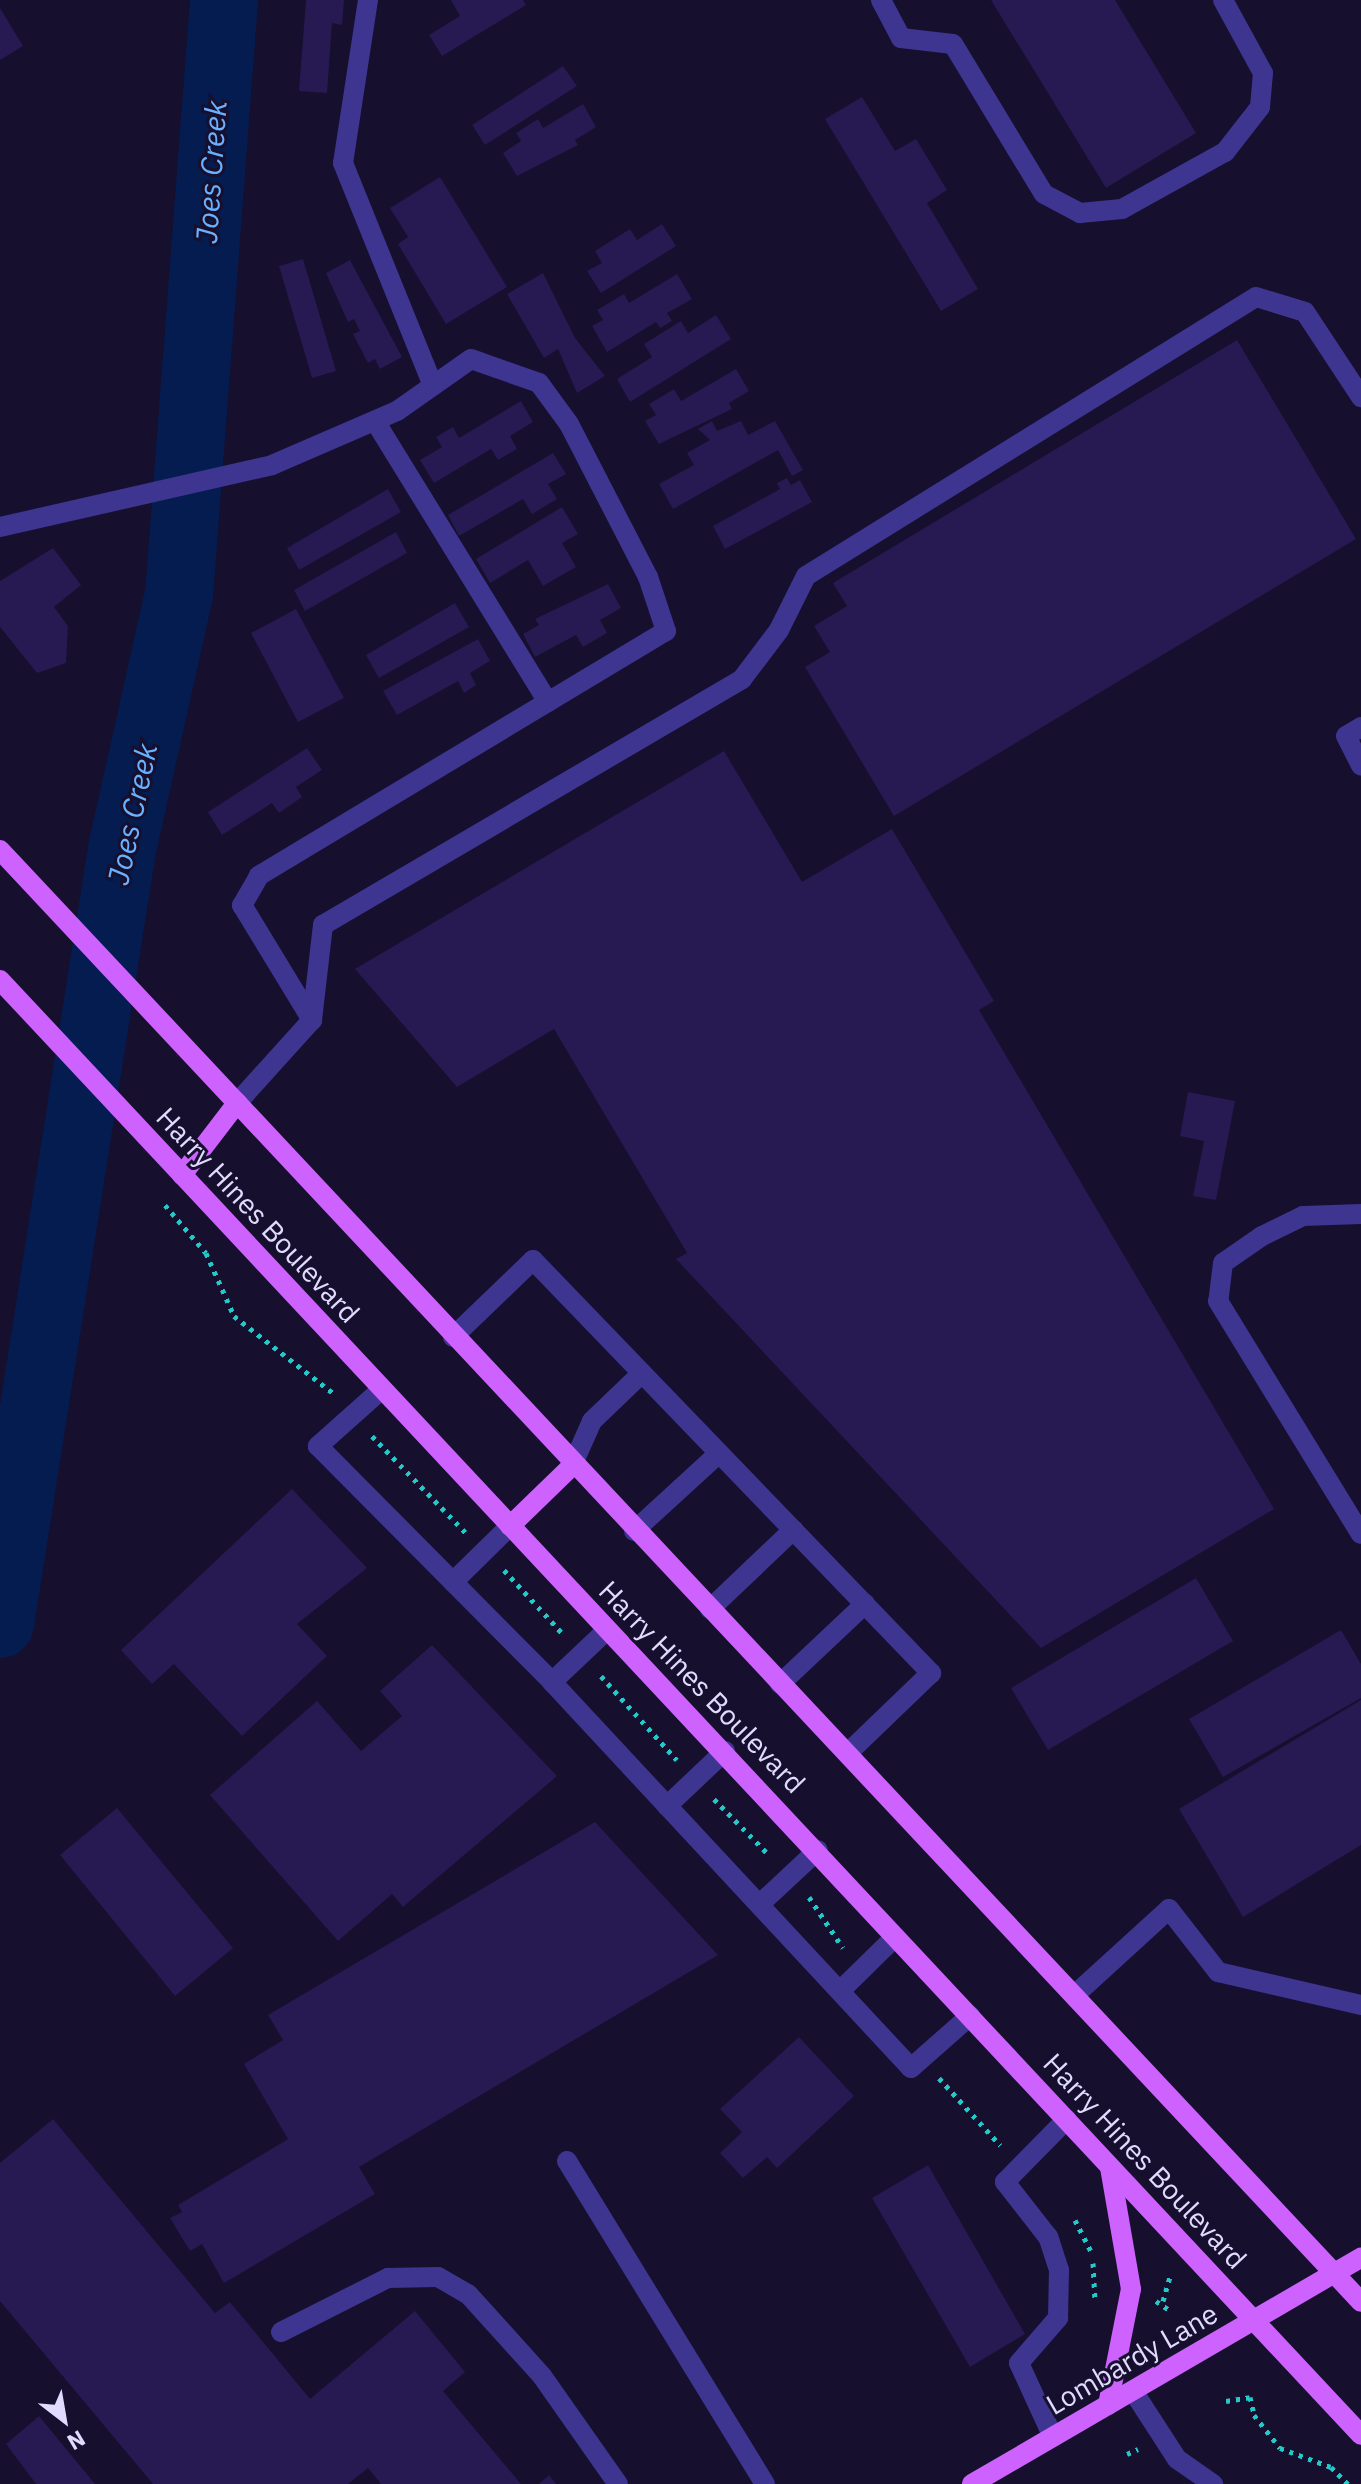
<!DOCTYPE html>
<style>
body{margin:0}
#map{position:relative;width:1361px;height:2484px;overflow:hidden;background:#160f2e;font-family:"IBM Plex Sans",sans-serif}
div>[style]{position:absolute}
.river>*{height:68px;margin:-34px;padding:0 34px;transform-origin:34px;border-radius:34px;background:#051c50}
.building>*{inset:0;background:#271951}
.path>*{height:5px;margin-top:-2.5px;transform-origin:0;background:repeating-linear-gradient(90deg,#24caca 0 4px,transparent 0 10px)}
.minor>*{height:20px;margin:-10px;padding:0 10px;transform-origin:10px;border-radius:10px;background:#3e3591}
.major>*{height:20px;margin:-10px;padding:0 10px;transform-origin:10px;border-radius:10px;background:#cd62ff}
span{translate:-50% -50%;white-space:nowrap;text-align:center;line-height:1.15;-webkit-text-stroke:6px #160f2e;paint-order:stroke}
.street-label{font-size:28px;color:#e1dbff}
.water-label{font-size:30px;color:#69b1ff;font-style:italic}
.north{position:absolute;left:24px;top:2380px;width:80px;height:80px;-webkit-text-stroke:6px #160f2e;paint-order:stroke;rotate:149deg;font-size:22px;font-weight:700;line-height:32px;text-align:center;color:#e1dbff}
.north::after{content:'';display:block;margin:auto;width:28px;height:36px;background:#e1dbff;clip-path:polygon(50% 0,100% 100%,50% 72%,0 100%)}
</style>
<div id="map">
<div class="river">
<div style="left:0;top:1624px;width:785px;rotate:-81.05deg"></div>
<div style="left:122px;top:849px;width:260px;rotate:-77.4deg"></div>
<div style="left:179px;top:595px;width:597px;rotate:-85.67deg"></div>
</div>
<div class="building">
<div style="clip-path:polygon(306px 0,344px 0,342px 25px,332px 23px,327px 93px,299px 91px)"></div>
<div style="clip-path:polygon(451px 0,523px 0,526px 5px,442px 56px,429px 35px,460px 16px)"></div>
<div style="clip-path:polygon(991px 0,1115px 0,1196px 133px,1106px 188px)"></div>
<div style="clip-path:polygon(0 8px,23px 46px,0 60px)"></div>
<div style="clip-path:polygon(563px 66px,577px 86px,485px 145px,472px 125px)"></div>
<div style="clip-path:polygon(862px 97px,895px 151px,916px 139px,947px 190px,927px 203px,978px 289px,941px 311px,825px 119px)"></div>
<div style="clip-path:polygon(583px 104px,596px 127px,575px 140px,578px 145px,517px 176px,503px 153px,521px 141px,516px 133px,538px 119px,543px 128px)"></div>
<div style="clip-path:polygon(440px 177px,507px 287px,446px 324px,398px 244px,408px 237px,390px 208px)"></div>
<div style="clip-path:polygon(662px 224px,676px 246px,601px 293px,587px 271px,602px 263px,595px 251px,630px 229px,637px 240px)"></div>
<div style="clip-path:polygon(303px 259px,336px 371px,312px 378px,279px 266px)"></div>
<div style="clip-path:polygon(350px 260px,402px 357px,380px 369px,375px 359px,368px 363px,353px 334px,360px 331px,354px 319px,348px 322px,326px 273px)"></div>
<div style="clip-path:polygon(543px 273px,575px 338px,605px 376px,577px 393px,558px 349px,544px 358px,507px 294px)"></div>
<div style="clip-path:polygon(677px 274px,692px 299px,667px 313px,672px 321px,660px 328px,656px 322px,607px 352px,592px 326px,603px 320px,597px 310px,624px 294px,629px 303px)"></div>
<div style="clip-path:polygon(716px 315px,731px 339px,630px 402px,617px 379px,652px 357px,644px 344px,681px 321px,688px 333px)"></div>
<div style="clip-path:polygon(1237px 340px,1356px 539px,894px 816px,805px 667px,830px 652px,814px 626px,847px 606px,833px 583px)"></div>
<div style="clip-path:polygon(736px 369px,749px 391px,729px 403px,732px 409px,659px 444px,645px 421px,656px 415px,649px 404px,674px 389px,681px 401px)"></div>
<div style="clip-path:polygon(521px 401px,533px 422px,510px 436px,517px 449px,498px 460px,491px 449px,434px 483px,420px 460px,442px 447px,436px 437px,453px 427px,459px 438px)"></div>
<div style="clip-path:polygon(712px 421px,717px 431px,741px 421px,748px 435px,775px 421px,803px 470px,792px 476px,778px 450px,673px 509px,659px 484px,694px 465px,687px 453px,710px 440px,698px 429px)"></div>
<div style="clip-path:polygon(553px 453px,566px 474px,548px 484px,557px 499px,532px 514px,523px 499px,459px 536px,448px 515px)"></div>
<div style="clip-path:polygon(787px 478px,791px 485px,800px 480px,812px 502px,725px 549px,713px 526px,780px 489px,777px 483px)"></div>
<div style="clip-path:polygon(388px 489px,401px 512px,299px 570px,287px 548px)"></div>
<div style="clip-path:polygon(562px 507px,578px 534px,562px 543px,576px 567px,543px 586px,528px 560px,490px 583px,476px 559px)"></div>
<div style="clip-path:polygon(396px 532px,407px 553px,305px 611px,294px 590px)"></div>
<div style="clip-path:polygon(53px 548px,81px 585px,54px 607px,68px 626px,66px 663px,37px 673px,0 627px,0 581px)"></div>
<div style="clip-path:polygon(608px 584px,621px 608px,600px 620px,607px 633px,583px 647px,576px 635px,535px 657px,523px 634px,539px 625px,535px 619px)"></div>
<div style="clip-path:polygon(455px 603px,469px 627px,379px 678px,366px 655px)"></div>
<div style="clip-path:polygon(296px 609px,344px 698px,298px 722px,251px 633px)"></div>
<div style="clip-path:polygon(478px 639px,490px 661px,470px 673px,476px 685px,464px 693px,458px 681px,397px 715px,383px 691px)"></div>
<div style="clip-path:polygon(307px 748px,322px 770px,296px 787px,302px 797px,279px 813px,272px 803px,222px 835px,208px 812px)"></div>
<div style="clip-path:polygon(724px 751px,802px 882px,892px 829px,994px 1001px,979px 1010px,1274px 1509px,1041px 1648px,676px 1259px,687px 1253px,554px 1029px,457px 1087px,355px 969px)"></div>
<div style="clip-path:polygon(1188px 1092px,1235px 1101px,1216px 1200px,1193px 1196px,1204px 1141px,1180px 1136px)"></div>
<div style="clip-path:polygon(292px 1489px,367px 1568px,297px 1624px,327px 1656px,242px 1736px,174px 1664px,152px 1684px,121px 1650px)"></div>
<div style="clip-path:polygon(1196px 1578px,1233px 1641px,1048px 1750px,1011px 1688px)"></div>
<div style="clip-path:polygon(1341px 1630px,1361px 1664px,1361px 1698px,1223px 1777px,1189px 1719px)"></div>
<div style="clip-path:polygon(432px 1645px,557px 1776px,403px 1907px,392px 1894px,338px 1941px,210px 1795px,317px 1701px,361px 1751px,402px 1716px,380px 1691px)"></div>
<div style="clip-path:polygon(1361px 1700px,1361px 1845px,1243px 1917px,1179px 1809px)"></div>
<div style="clip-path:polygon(117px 1808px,233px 1948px,175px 1996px,60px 1855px)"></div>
<div style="clip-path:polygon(595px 1822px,718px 1955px,359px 2167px,375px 2194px,224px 2283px,202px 2244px,190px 2251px,170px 2218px,182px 2212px,178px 2205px,288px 2139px,244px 2064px,283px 2040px,268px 2015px)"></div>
<div style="clip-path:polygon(799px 2037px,854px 2096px,777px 2168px,767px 2157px,743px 2178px,720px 2153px,742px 2132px,720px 2109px)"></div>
<div style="clip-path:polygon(53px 2119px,215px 2313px,230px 2302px,310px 2399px,415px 2311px,465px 2372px,443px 2391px,521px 2484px,381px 2484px,368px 2468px,348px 2484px,153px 2484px,0 2301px,0 2163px)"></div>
<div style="clip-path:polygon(928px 2165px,1025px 2334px,970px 2367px,872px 2198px)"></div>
<div style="clip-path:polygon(39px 2416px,95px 2484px,36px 2484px,6px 2444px)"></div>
<div style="clip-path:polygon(549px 2475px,556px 2484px,539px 2484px)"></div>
</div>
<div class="path">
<div style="left:165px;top:1205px;width:63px;rotate:49.5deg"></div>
<div style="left:206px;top:1253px;width:69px;rotate:66deg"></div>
<div style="left:234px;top:1316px;width:125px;rotate:37.9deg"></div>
<div style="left:372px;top:1436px;width:134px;rotate:45.9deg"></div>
<div style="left:504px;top:1570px;width:86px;rotate:47.4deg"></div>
<div style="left:601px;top:1676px;width:113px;rotate:47.9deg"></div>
<div style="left:714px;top:1799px;width:78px;rotate:45.5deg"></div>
<div style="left:809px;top:1897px;width:61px;rotate:56.3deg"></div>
<div style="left:939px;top:2078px;width:91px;rotate:47.7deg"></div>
<div style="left:1075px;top:2220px;width:37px;rotate:63deg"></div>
<div style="left:1093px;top:2263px;width:36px;rotate:87deg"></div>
<div style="left:1156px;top:2301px;width:18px;rotate:34deg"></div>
<div style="left:1163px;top:2301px;width:26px;rotate:-74deg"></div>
<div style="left:1226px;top:2401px;width:24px;rotate:-9deg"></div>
<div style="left:1250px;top:2397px;width:18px;rotate:77deg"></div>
<div style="left:1254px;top:2415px;width:42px;rotate:51.8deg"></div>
<div style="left:1280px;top:2448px;width:54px;rotate:20.4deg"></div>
<div style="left:1331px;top:2467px;width:24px;rotate:45deg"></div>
<div style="left:1127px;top:2454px;width:12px;rotate:-24deg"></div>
</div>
<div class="minor">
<div style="left:368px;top:0;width:165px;rotate:98.7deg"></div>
<div style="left:343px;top:163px;width:240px;rotate:68deg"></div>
<div style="left:881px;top:0;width:43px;rotate:62.2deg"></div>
<div style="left:901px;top:38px;width:52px;rotate:6.6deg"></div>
<div style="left:953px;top:44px;width:175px;rotate:58.8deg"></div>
<div style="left:1044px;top:194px;width:41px;rotate:27.8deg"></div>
<div style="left:1080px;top:213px;width:42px;rotate:-5.4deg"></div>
<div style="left:1122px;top:209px;width:118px;rotate:-29deg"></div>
<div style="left:1225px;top:152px;width:57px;rotate:-52.1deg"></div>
<div style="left:1260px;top:107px;width:34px;rotate:-85deg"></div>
<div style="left:1263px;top:73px;width:83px;rotate:-118.7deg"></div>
<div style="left:375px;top:421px;width:330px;rotate:58.4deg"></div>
<div style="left:0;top:527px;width:279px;rotate:-12.8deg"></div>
<div style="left:272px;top:465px;width:136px;rotate:-23.4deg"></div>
<div style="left:397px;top:411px;width:90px;rotate:-35.1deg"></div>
<div style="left:471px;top:359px;width:72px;rotate:19.4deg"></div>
<div style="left:539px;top:383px;width:51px;rotate:53.8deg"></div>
<div style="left:569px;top:424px;width:172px;rotate:62.7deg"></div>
<div style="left:648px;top:577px;width:57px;rotate:71.6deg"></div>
<div style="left:666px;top:631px;width:475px;rotate:149deg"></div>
<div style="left:259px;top:876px;width:34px;rotate:120deg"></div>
<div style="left:242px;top:905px;width:135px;rotate:58.7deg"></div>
<div style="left:1361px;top:727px;width:17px;rotate:149deg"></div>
<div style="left:1346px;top:736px;width:33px;rotate:63deg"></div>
<div style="left:237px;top:1103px;width:112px;rotate:-47.9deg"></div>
<div style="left:312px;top:1020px;width:96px;rotate:-83.4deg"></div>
<div style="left:323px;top:925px;width:486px;rotate:-30.4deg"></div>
<div style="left:742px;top:679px;width:61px;rotate:-52.9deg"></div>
<div style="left:779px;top:630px;width:60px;rotate:-63.4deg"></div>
<div style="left:806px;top:576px;width:529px;rotate:-31.8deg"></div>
<div style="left:1256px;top:297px;width:51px;rotate:17deg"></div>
<div style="left:1305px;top:312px;width:102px;rotate:56.6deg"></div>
<div style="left:1361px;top:1214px;width:58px;rotate:178deg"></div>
<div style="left:1303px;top:1216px;width:46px;rotate:154deg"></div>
<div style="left:1262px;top:1236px;width:47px;rotate:145.3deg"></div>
<div style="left:1223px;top:1263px;width:38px;rotate:97deg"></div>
<div style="left:1218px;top:1301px;width:273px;rotate:58.5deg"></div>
<div style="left:453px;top:1337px;width:111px;rotate:-43.9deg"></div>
<div style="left:533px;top:1260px;width:574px;rotate:46.06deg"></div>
<div style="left:931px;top:1673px;width:115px;rotate:136.1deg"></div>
<div style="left:382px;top:1389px;width:86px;rotate:138.3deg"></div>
<div style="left:318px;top:1446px;width:332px;rotate:45.2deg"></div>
<div style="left:552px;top:1682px;width:527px;rotate:47.08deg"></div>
<div style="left:911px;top:2068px;width:79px;rotate:-41.4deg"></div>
<div style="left:572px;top:1466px;width:49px;rotate:-66deg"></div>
<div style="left:592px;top:1421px;width:69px;rotate:-43.8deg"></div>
<div style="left:634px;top:1531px;width:115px;rotate:-42.5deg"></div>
<div style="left:453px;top:1582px;width:80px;rotate:-44.5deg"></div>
<div style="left:710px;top:1609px;width:115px;rotate:-43.6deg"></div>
<div style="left:552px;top:1682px;width:76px;rotate:-43.4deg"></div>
<div style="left:780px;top:1684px;width:117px;rotate:-43.3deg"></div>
<div style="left:667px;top:1806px;width:80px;rotate:-43.5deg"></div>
<div style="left:760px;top:1904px;width:79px;rotate:-43deg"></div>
<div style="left:840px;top:1991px;width:77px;rotate:-44.5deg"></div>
<div style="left:1078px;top:1992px;width:123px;rotate:-42.4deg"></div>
<div style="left:1169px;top:1909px;width:80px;rotate:52.1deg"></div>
<div style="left:1218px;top:1972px;width:147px;rotate:13deg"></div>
<div style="left:567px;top:2161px;width:379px;rotate:58.5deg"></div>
<div style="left:281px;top:2332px;width:120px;rotate:-26.8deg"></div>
<div style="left:388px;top:2278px;width:50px;rotate:-1.1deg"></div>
<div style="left:438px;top:2277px;width:34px;rotate:30deg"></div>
<div style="left:468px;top:2294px;width:110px;rotate:47.9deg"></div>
<div style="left:542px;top:2376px;width:132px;rotate:54.9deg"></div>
<div style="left:1133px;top:2391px;width:81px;rotate:57.1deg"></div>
<div style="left:1177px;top:2459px;width:44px;rotate:34.8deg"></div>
<div style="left:1053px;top:2437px;width:81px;rotate:-114.7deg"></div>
<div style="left:1019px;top:2363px;width:60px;rotate:-49.1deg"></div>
<div style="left:1058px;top:2318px;width:48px;rotate:-88.8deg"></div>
<div style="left:1059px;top:2270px;width:35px;rotate:-108deg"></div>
<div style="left:1048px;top:2237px;width:70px;rotate:-128deg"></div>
<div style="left:1005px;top:2182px;width:88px;rotate:-45.5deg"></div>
</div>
<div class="major">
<div style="left:0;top:850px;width:1990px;rotate:46.85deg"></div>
<div style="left:0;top:980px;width:1992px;rotate:46.91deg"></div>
<div style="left:182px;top:1175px;width:91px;rotate:-52.6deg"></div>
<div style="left:510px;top:1526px;width:86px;rotate:-44.1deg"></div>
<div style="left:1108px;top:2405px;width:118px;rotate:-78.8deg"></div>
<div style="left:1131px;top:2289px;width:123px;rotate:-99.8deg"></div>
<div style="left:972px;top:2484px;width:450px;rotate:-30.2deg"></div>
</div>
<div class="street-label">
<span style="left:258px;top:1215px;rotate:47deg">Harry Hines Boulevard</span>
<span style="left:702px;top:1687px;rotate:46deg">Harry Hines Boulevard</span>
<span style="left:1145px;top:2161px;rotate:47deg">Harry Hines Boulevard</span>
<span style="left:1132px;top:2359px;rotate:-30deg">Lombardy Lane</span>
</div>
<div class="water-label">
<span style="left:211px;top:172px;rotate:-86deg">Joes Creek</span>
<span style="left:132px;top:814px;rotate:-78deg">Joes Creek</span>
</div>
<div class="north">N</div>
</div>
